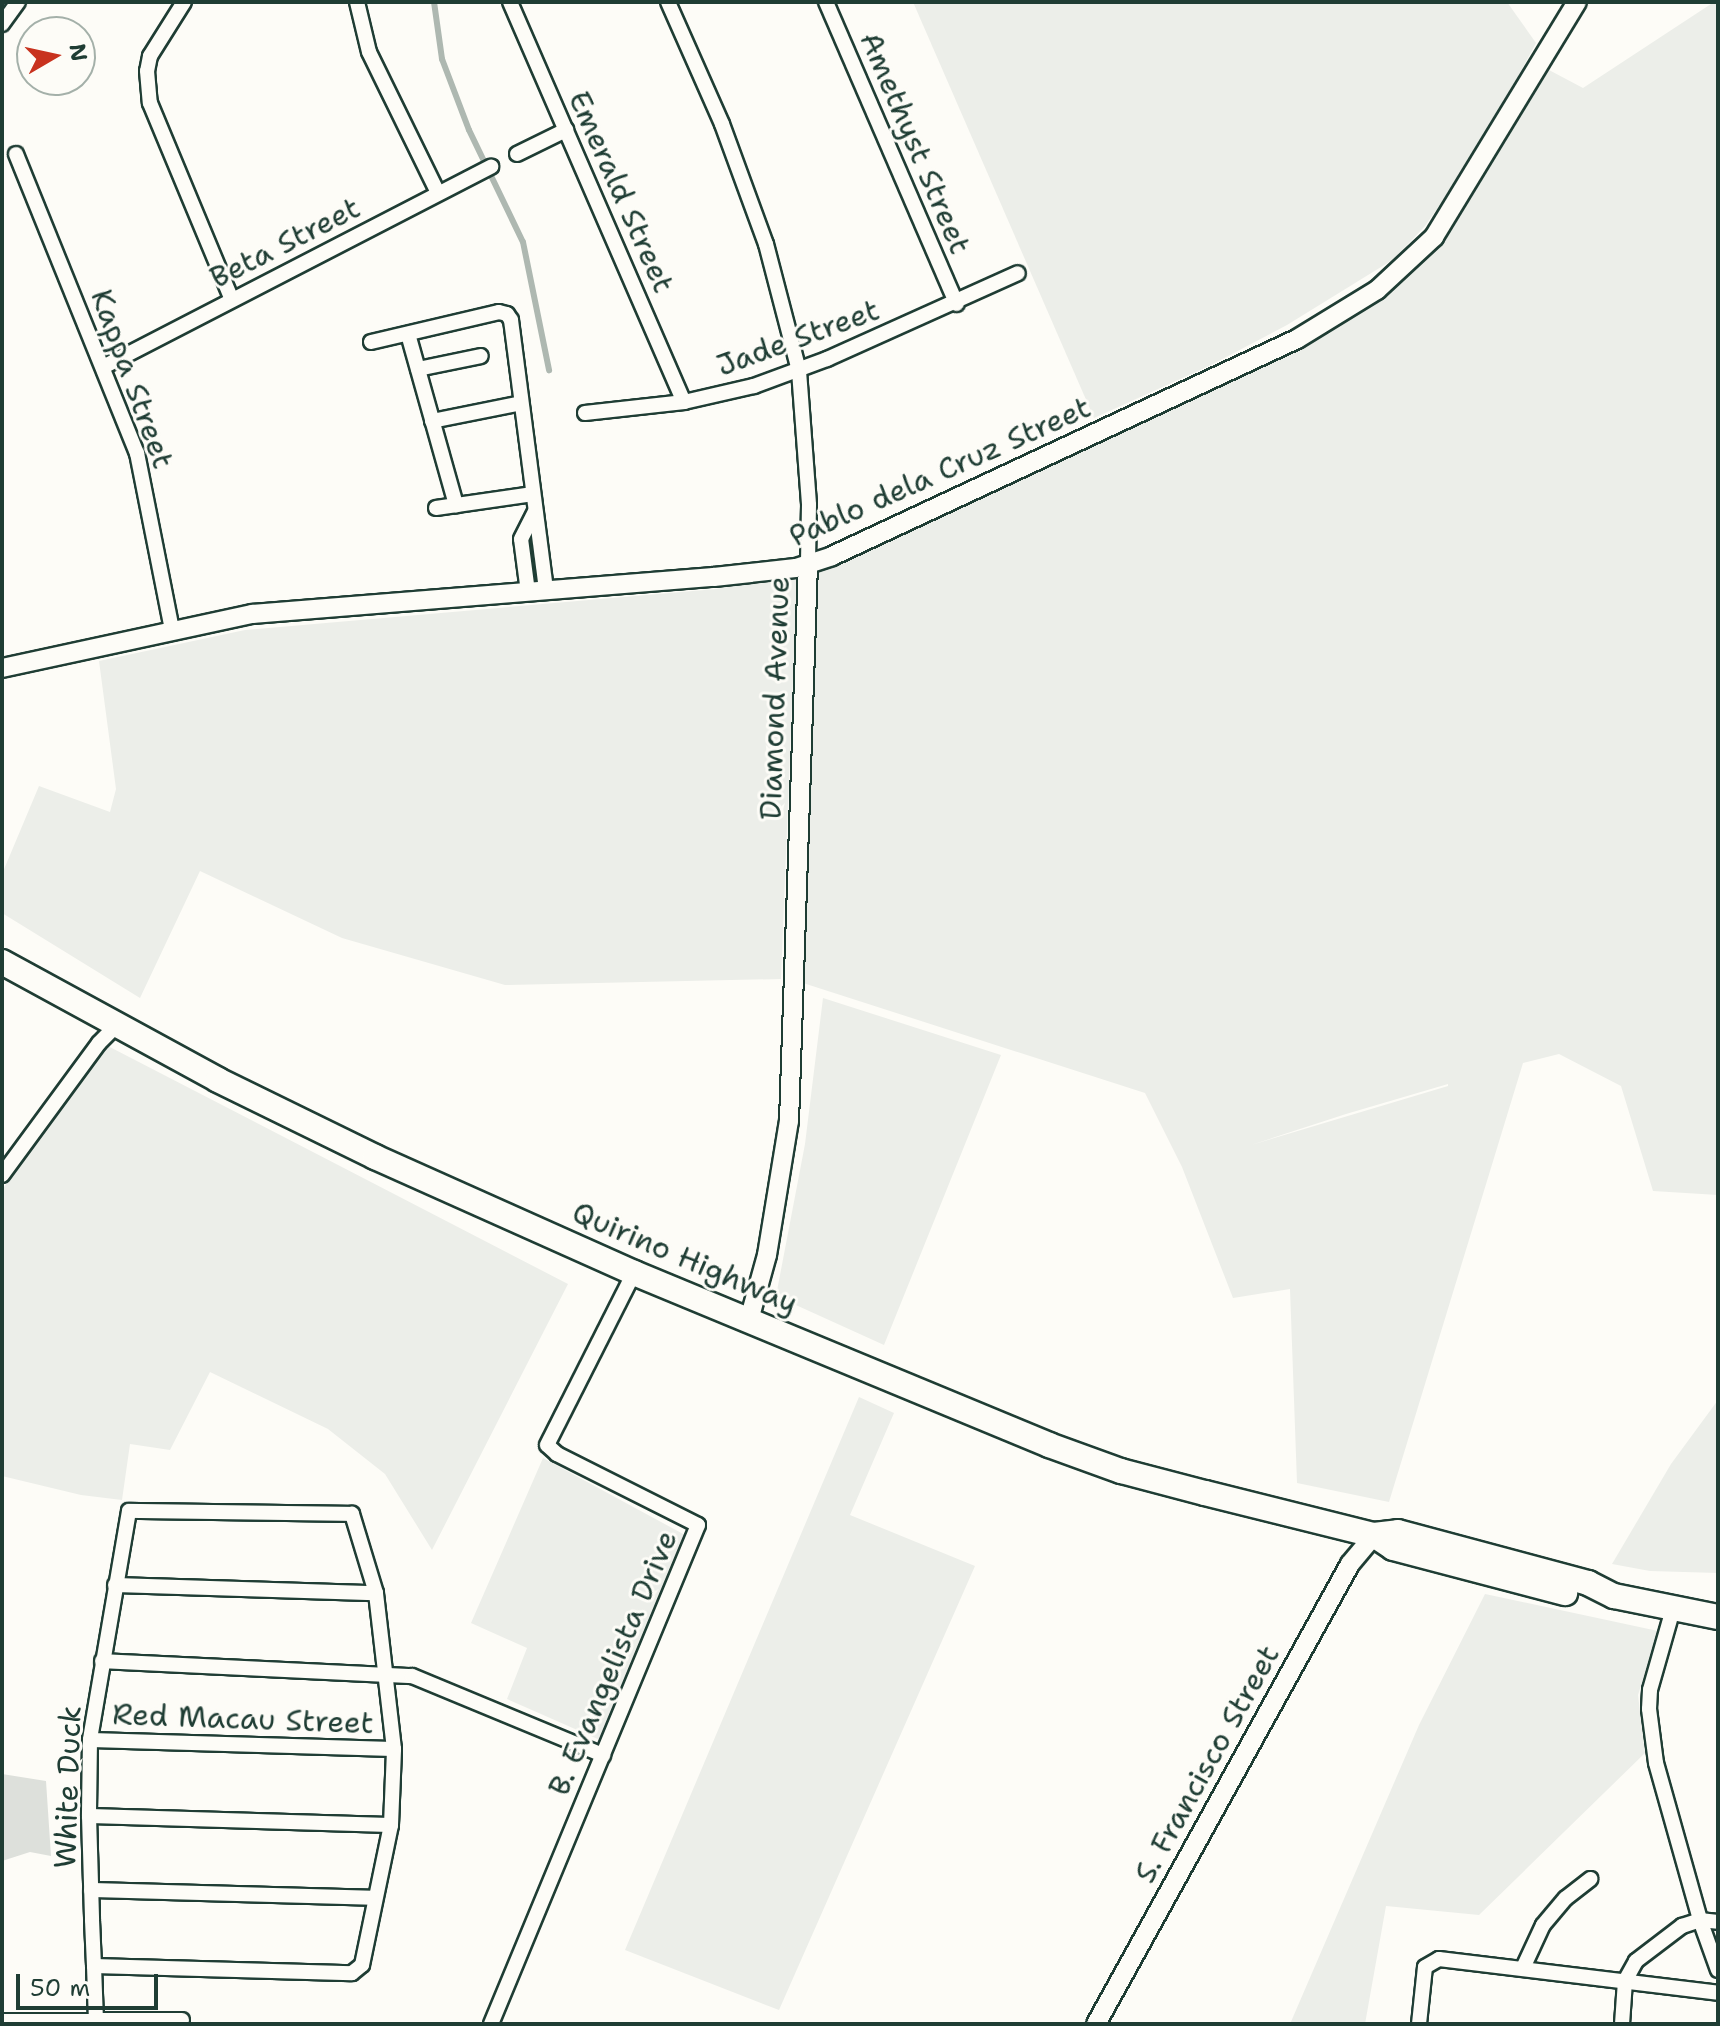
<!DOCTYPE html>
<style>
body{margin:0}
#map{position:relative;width:1720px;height:2026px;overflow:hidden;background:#fdfcf7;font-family:"Shantell Sans",sans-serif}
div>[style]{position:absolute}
.built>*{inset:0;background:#eceee9}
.green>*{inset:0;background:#dde0db}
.stream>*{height:6px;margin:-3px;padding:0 3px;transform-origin:3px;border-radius:3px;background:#aeb8b1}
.roads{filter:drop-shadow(2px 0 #1f3d34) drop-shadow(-2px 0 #1f3d34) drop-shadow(0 2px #1f3d34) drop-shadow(0 -2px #1f3d34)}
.minor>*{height:14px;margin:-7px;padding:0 7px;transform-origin:7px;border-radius:7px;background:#fdfcf7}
.tertiary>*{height:18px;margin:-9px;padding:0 9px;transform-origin:9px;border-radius:9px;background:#fdfcf7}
.primary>*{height:24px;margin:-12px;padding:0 12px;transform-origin:12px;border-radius:12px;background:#fdfcf7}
span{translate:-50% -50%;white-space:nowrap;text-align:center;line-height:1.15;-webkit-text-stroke:6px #fdfcf7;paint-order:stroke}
.street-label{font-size:30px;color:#1f3d34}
.frame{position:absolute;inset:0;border:4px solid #1f3d34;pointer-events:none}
.north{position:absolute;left:16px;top:16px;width:80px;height:80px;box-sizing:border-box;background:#fdfcf7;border:2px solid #a4b0a9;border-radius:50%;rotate:81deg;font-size:22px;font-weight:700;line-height:32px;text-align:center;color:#1f3d34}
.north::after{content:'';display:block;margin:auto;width:28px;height:36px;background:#c8321e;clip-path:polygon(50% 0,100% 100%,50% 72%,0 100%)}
.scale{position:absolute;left:16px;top:1974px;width:142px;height:36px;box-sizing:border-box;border:4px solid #1f3d34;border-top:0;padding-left:10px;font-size:24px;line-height:28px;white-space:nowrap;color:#1f3d34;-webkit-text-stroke:6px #fdfcf7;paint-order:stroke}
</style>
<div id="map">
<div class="built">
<div style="clip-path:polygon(913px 2px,1507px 2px,1536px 43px,1481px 145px,1425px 226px,1394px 259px,1287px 325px,1209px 366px,1094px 418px)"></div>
<div style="clip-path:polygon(evenodd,1714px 2px,1718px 2px,1718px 1195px,1653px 1191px,1621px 1086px,1559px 1054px,1523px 1063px,1389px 1502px,1297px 1483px,1290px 1289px,1233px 1298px,1182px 1167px,1145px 1093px,803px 983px,811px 571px,1382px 296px,1439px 246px,1549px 70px,1583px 88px,1714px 2px,1448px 1084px,1448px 1086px,1251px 1145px,1346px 1114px,1448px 1084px)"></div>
<div style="clip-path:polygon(797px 576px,781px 979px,505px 985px,342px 938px,200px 871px,140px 998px,2px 913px,2px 874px,39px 786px,110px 812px,116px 789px,99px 661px,245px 630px,716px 589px)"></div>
<div style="clip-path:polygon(823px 998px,1001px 1055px,884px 1345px,776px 1296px,805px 1144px)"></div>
<div style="clip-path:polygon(104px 1044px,568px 1284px,432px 1550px,385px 1474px,328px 1429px,210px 1372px,170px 1450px,130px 1444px,122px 1500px,81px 1495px,2px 1476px,2px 1190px)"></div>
<div style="clip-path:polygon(859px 1397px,894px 1413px,850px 1515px,975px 1566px,779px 2010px,625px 1950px)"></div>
<div style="clip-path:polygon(1718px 1400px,1718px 1573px,1650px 1571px,1612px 1564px,1671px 1464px)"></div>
<div style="clip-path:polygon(543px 1458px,685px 1535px,600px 1740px,507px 1699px,527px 1648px,471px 1623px)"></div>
<div style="clip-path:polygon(1485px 1594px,1658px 1631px,1638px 1695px,1645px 1753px,1479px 1915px,1386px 1906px,1365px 2024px,1290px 2024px,1419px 1725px)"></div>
</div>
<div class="green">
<div style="clip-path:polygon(2px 1774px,46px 1781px,51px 1856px,30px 1852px,2px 1861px)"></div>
</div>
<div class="stream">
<div style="left:434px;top:2px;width:58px;rotate:82deg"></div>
<div style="left:442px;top:59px;width:76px;rotate:69.2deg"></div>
<div style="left:469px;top:130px;width:124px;rotate:64.3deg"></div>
<div style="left:523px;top:242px;width:131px;rotate:78.5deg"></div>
</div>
<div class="roads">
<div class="minor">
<div style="left:184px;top:2px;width:64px;rotate:122.2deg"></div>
<div style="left:150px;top:56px;width:15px;rotate:101deg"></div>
<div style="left:147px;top:71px;width:32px;rotate:85deg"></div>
<div style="left:150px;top:103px;width:213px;rotate:67.4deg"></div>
<div style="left:357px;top:2px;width:51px;rotate:76.5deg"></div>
<div style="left:369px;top:52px;width:157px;rotate:63.9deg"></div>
<div style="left:510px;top:2px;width:436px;rotate:66.5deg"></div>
<div style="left:668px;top:2px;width:133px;rotate:66.1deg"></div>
<div style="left:722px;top:124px;width:128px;rotate:69.9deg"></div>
<div style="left:766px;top:244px;width:131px;rotate:75.4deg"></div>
<div style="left:799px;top:371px;width:134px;rotate:85.7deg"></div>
<div style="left:809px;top:505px;width:59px;rotate:91deg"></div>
<div style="left:826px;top:2px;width:329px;rotate:66.6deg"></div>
<div style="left:2px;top:24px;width:27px;rotate:-54deg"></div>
<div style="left:16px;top:154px;width:323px;rotate:68deg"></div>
<div style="left:137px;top:453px;width:179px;rotate:78.8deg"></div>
<div style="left:517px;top:154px;width:55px;rotate:-26.1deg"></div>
<div style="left:408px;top:334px;width:178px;rotate:74.3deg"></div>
<div style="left:371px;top:342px;width:131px;rotate:-13.2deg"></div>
<div style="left:499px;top:312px;width:8px;rotate:14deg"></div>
<div style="left:507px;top:314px;width:7px;rotate:56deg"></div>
<div style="left:511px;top:320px;width:273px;rotate:82.6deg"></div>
<div style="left:103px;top:367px;width:437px;rotate:-27.3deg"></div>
<div style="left:418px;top:369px;width:64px;rotate:-11.7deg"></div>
<div style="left:585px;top:413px;width:100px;rotate:-6.3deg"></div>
<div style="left:684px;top:402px;width:72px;rotate:-12.9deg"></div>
<div style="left:754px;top:386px;width:78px;rotate:-20.3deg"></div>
<div style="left:827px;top:359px;width:209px;rotate:-24.2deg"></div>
<div style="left:432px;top:421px;width:91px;rotate:-11.4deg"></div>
<div style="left:436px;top:508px;width:98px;rotate:-8.2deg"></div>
<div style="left:528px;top:592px;width:53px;rotate:-97.5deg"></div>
<div style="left:521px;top:539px;width:30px;rotate:-63deg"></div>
<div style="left:2px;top:1175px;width:164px;rotate:-53.7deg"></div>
<div style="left:99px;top:1043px;width:25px;rotate:-45deg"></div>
<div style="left:115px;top:1585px;width:261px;rotate:1.8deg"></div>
<div style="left:1673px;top:1609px;width:84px;rotate:105.9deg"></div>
<div style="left:1650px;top:1690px;width:19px;rotate:93deg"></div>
<div style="left:1649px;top:1709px;width:54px;rotate:82.6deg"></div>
<div style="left:1656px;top:1763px;width:163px;rotate:74.3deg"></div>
<div style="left:1700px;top:1920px;width:53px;rotate:70.2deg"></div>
<div style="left:102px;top:1661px;width:310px;rotate:2.8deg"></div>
<div style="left:412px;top:1676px;width:207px;rotate:22.5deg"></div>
<div style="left:90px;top:1740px;width:304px;rotate:1.7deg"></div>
<div style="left:89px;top:1816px;width:302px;rotate:1.7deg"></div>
<div style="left:91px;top:1890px;width:283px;rotate:1.6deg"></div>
<div style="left:94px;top:1966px;width:258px;rotate:1.6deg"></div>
<div style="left:352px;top:1973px;width:13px;rotate:-39deg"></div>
<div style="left:362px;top:1965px;width:143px;rotate:-78.3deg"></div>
<div style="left:391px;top:1825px;width:76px;rotate:-87.7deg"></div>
<div style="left:394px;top:1749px;width:157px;rotate:-96.6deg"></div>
<div style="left:376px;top:1593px;width:83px;rotate:-106.9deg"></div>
<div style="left:352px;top:1514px;width:223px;rotate:-179.2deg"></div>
<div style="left:129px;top:1511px;width:232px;rotate:99.7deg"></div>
<div style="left:90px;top:1740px;width:76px;rotate:90.8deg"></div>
<div style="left:89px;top:1816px;width:104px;rotate:88.3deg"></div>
<div style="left:92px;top:1920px;width:46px;rotate:87.5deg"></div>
<div style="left:94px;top:1966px;width:54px;rotate:87.9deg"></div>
<div style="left:1523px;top:1968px;width:47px;rotate:-65.1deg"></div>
<div style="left:1543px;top:1925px;width:35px;rotate:-50deg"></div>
<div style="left:1566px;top:1898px;width:31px;rotate:-38deg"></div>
<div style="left:2px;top:2021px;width:180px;rotate:-0.3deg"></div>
<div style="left:491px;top:2024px;width:540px;rotate:-67.47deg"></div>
<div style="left:698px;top:1525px;width:158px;rotate:-153.3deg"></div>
<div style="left:557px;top:1454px;width:13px;rotate:-138deg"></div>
<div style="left:547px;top:1445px;width:193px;rotate:-63.2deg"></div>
<div style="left:1419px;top:2024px;width:57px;rotate:-84deg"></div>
<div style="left:1425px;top:1967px;width:16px;rotate:-30deg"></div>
<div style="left:1439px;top:1959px;width:281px;rotate:6.9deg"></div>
<div style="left:1622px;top:2024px;width:43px;rotate:-86deg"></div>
<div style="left:1625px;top:1981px;width:23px;rotate:-61deg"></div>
<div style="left:1636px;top:1961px;width:58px;rotate:-37.3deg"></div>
<div style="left:1682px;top:1926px;width:19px;rotate:-18deg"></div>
<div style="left:1700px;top:1920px;width:18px;rotate:6deg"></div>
</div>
<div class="tertiary">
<div style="left:2px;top:668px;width:256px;rotate:-12.2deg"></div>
<div style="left:252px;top:614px;width:463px;rotate:-4.6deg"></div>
<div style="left:714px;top:577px;width:82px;rotate:-6.3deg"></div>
<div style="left:796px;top:568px;width:38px;rotate:-18deg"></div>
<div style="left:832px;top:556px;width:513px;rotate:-25.02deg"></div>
<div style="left:1297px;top:339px;width:94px;rotate:-31.5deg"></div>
<div style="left:1377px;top:290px;width:78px;rotate:-42.9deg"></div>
<div style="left:1434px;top:237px;width:275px;rotate:-58.7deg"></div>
<div style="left:749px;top:1320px;width:67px;rotate:-74.5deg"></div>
<div style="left:767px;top:1255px;width:136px;rotate:-80.7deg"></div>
<div style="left:789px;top:1121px;width:557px;rotate:-88.05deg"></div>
<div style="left:1096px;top:2024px;width:525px;rotate:-61.09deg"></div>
<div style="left:1350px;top:1564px;width:38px;rotate:-50deg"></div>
</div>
<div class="primary">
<div style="left:2px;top:962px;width:246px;rotate:28.6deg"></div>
<div style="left:218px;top:1080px;width:175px;rotate:26.1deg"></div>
<div style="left:375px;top:1157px;width:284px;rotate:24.1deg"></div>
<div style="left:634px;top:1273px;width:449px;rotate:22.5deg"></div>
<div style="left:1049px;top:1445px;width:77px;rotate:19.9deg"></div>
<div style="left:1121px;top:1471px;width:87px;rotate:14.7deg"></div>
<div style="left:1205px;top:1493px;width:174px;rotate:14deg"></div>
<div style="left:1374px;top:1535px;width:24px;rotate:-7deg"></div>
<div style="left:1398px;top:1532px;width:197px;rotate:15deg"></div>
<div style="left:1588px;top:1583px;width:29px;rotate:27deg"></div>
<div style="left:1614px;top:1596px;width:106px;rotate:11.4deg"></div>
<div style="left:1374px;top:1535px;width:23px;rotate:34deg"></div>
<div style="left:1393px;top:1548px;width:178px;rotate:14.7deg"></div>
</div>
</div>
<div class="street-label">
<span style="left:915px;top:143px;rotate:67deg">Amethyst Street</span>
<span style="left:621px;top:192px;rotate:66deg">Emerald Street</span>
<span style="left:285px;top:243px;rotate:-27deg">Beta Street</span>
<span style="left:798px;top:338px;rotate:-20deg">Jade Street</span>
<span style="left:132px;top:379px;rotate:70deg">Kappa Street</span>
<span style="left:940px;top:472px;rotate:-24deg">Pablo dela Cruz Street</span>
<span style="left:775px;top:698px;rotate:-88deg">Diamond Avenue</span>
<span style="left:685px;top:1258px;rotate:23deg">Quirino Highway</span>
<span style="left:613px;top:1663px;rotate:-67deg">B. Evangelista Drive</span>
<span style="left:243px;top:1719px;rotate:2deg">Red Macau Street</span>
<span style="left:1207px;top:1764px;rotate:-61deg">S. Francisco Street</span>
<span style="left:68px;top:1787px;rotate:-88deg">White Duck</span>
</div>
<div class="frame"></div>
<div class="north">N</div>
<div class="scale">50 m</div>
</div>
